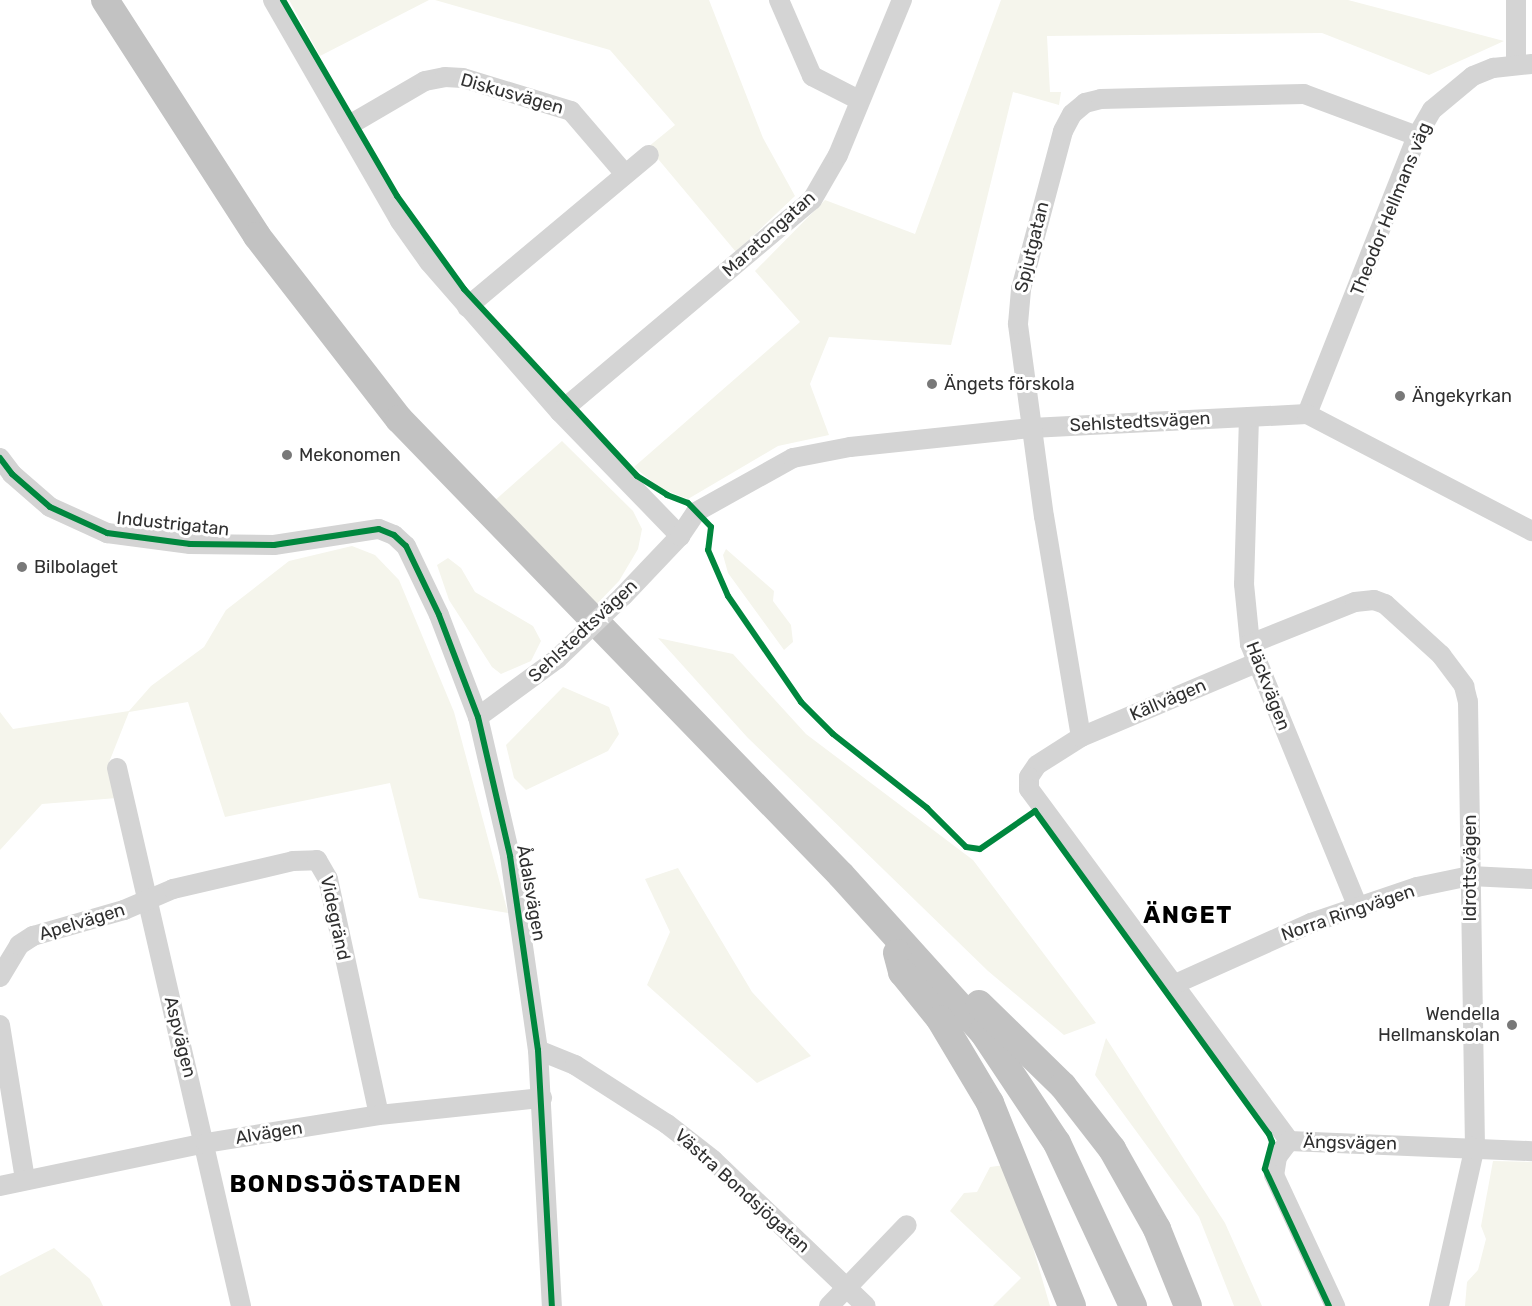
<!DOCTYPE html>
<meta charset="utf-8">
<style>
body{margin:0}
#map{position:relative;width:1532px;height:1306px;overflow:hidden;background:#fff;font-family:Rubik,sans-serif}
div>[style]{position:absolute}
.green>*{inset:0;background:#f5f5ec}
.minor>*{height:20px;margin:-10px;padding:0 10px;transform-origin:10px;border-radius:10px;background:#d4d4d4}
.highway>*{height:28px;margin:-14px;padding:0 14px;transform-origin:14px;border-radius:14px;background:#c2c2c2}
.minor-bridge>*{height:20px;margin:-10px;padding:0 10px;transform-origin:10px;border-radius:10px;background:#d4d4d4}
.cycleway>*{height:6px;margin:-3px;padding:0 3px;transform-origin:3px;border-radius:3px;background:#00873e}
.dots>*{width:16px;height:16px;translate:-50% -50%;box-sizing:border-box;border:3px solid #fff;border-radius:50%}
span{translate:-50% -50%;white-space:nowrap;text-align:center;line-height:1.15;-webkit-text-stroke:6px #fff;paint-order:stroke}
.street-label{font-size:18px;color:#303030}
.poi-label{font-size:18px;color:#303030}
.left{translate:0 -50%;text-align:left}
.right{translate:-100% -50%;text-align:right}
.district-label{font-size:24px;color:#000;font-weight:700;letter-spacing:1.5px}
</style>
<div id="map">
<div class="green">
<div style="clip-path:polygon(289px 0,429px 0,320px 56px)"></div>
<div style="clip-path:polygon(435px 0,709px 0,763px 138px,795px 196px,736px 252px,648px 147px,675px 125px,610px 50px)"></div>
<div style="clip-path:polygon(1001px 0,1348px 0,1504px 41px,1429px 75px,1322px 33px,1047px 36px,1050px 92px,1061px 92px,1059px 105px,1013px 92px,951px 345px,829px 337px,810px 384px,829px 435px,778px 446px,688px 499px,660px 488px,634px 467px,800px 322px,755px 271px,825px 200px,915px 234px)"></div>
<div style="clip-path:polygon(562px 441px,633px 511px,642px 529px,638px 549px,619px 581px,594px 607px,493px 502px)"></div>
<div style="clip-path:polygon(352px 546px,375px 555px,399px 580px,454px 712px,508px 913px,419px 898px,390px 783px,225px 817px,188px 702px,129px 712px,108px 765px,117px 798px,42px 804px,0 850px,0 712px,13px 729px,129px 711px,151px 686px,204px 647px,226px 610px,289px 561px)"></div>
<div style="clip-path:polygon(726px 549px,774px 591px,773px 601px,791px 625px,793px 642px,784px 650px,728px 573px,723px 555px)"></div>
<div style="clip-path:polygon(448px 558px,461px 568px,475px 592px,533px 626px,541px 641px,531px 661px,501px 674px,492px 667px,449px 600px,437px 565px)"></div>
<div style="clip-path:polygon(658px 638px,733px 654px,806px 734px,973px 860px,1096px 1023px,1064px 1035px,988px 971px,747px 737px)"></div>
<div style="clip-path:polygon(563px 687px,609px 707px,619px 734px,608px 751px,526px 790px,514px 778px,506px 745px)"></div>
<div style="clip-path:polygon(678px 868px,752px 992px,811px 1056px,757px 1083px,647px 985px,670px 932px,645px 879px)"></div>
<div style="clip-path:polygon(1106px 1038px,1225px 1223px,1262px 1306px,1234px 1306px,1199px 1217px,1095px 1075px)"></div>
<div style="clip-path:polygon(1493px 1161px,1532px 1162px,1532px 1306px,1465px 1306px,1467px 1282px,1478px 1270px,1486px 1239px,1481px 1226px)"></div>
<div style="clip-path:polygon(1005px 1165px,1027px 1227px,1050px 1306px,993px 1306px,1021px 1278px,950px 1211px,964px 1193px,977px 1192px,990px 1167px)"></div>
<div style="clip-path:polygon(54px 1248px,90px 1279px,103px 1306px,0 1306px,0 1276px)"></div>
</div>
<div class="minor">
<div style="left:273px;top:0;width:255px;rotate:60.1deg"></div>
<div style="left:400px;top:221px;width:50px;rotate:54.7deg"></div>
<div style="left:429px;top:262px;width:199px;rotate:48.9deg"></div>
<div style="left:560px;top:412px;width:173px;rotate:45.9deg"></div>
<div style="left:779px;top:0;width:83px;rotate:66.5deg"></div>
<div style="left:812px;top:76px;width:53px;rotate:27.1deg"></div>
<div style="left:1516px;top:63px;width:63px;rotate:-90deg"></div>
<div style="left:346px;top:127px;width:91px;rotate:-30.2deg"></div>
<div style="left:425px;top:81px;width:20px;rotate:-11deg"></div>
<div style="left:445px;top:77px;width:18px;rotate:3deg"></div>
<div style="left:463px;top:78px;width:113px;rotate:17deg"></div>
<div style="left:571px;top:111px;width:83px;rotate:49.4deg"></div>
<div style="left:467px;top:307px;width:237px;rotate:-39.9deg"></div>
<div style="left:560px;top:412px;width:329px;rotate:-40.1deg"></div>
<div style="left:812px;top:200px;width:52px;rotate:-60deg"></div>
<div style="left:838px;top:155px;width:168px;rotate:-67.6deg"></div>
<div style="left:1307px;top:414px;width:299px;rotate:-68.4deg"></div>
<div style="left:1417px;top:136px;width:30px;rotate:-60deg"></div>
<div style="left:1432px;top:110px;width:53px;rotate:-39.7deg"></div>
<div style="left:1473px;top:76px;width:22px;rotate:-22deg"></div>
<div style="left:1493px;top:68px;width:39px;rotate:-6deg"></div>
<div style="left:1249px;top:417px;width:167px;rotate:91.7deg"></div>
<div style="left:1244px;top:584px;width:60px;rotate:84.3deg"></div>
<div style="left:1250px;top:644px;width:282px;rotate:67.7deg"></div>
<div style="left:0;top:458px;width:20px;rotate:53deg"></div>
<div style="left:12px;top:474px;width:50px;rotate:41deg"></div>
<div style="left:50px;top:507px;width:63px;rotate:24.5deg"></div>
<div style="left:107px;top:533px;width:84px;rotate:7.5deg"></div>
<div style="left:190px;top:544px;width:84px;rotate:0.7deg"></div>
<div style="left:274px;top:545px;width:106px;rotate:-8.7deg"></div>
<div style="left:379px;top:529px;width:16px;rotate:22deg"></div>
<div style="left:394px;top:535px;width:16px;rotate:43deg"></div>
<div style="left:406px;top:546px;width:76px;rotate:64.4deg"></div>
<div style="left:439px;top:615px;width:109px;rotate:69.1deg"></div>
<div style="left:478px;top:717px;width:143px;rotate:77deg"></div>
<div style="left:510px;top:856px;width:196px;rotate:81.8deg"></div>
<div style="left:538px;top:1050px;width:256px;rotate:86.9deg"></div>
<div style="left:623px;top:596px;width:83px;rotate:-46.5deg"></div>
<div style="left:680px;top:536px;width:29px;rotate:-56deg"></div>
<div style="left:696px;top:512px;width:111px;rotate:-29.1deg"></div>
<div style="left:793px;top:458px;width:58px;rotate:-10.9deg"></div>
<div style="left:850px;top:447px;width:182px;rotate:-6deg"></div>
<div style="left:1031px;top:428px;width:276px;rotate:-2.9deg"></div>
<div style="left:1307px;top:414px;width:254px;rotate:27.5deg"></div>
<div style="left:1250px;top:644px;width:113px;rotate:-21.8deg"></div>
<div style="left:1355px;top:602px;width:19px;rotate:-6deg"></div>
<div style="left:1374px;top:600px;width:12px;rotate:20deg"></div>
<div style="left:1385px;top:604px;width:76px;rotate:42.3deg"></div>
<div style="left:1441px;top:655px;width:39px;rotate:53deg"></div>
<div style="left:1464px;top:686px;width:16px;rotate:76deg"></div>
<div style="left:1468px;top:702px;width:444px;rotate:89.1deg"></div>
<div style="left:1475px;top:1146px;width:164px;rotate:102.7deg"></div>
<div style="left:1256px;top:663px;width:190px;rotate:157.1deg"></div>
<div style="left:1081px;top:737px;width:52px;rotate:147.5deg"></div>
<div style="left:1037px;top:765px;width:14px;rotate:124deg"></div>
<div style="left:1029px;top:777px;width:12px;rotate:90deg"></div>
<div style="left:1029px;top:789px;width:438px;rotate:53.5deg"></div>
<div style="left:478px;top:717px;width:98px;rotate:-36.3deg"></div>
<div style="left:1081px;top:737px;width:223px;rotate:-99.5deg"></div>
<div style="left:1044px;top:517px;width:195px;rotate:-97.7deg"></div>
<div style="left:1018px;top:324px;width:35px;rotate:-85deg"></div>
<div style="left:1021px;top:289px;width:163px;rotate:-75.1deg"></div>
<div style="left:1063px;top:131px;width:19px;rotate:-62deg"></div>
<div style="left:1072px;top:114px;width:17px;rotate:-40deg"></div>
<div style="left:1085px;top:103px;width:16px;rotate:-14deg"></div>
<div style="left:1101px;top:99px;width:203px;rotate:-1.4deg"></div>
<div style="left:1304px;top:94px;width:121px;rotate:20.4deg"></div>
<div style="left:117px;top:768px;width:552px;rotate:77.02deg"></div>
<div style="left:0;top:977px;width:37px;rotate:-59deg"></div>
<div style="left:19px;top:945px;width:17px;rotate:-33deg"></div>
<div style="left:33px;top:936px;width:95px;rotate:-15.9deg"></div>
<div style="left:124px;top:910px;width:53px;rotate:-23.2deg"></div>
<div style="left:173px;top:889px;width:123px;rotate:-13.1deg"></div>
<div style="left:293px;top:861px;width:24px;rotate:-2deg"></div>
<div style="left:317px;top:860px;width:22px;rotate:60deg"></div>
<div style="left:328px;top:879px;width:241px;rotate:77.8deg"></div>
<div style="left:1173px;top:985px;width:151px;rotate:-24.2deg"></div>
<div style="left:1311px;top:923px;width:112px;rotate:-18.8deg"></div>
<div style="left:1417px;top:887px;width:54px;rotate:-11.7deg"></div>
<div style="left:1470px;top:876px;width:62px;rotate:2.8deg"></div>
<div style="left:0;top:1025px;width:156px;rotate:80.8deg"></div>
<div style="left:538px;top:1050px;width:40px;rotate:22deg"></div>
<div style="left:575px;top:1065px;width:109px;rotate:32.7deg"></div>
<div style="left:667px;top:1124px;width:58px;rotate:38deg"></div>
<div style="left:713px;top:1160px;width:211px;rotate:43.7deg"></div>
<div style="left:1289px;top:1141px;width:243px;rotate:2.4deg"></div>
<div style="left:1289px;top:1141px;width:20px;rotate:127deg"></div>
<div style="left:1277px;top:1157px;width:18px;rotate:99deg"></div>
<div style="left:1274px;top:1175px;width:145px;rotate:65deg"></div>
<div style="left:0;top:1186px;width:210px;rotate:-11.8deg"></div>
<div style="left:206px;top:1143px;width:175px;rotate:-9.2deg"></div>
<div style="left:379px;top:1115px;width:164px;rotate:-6deg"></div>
<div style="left:829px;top:1306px;width:112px;rotate:-46.1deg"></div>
</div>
<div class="highway">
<div style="left:105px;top:0;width:281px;rotate:57.2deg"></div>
<div style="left:257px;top:236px;width:232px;rotate:52.2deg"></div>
<div style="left:399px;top:419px;width:635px;rotate:45.89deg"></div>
<div style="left:841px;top:875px;width:212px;rotate:47.9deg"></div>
<div style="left:983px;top:1032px;width:133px;rotate:56.3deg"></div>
<div style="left:1057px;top:1143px;width:180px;rotate:65deg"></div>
<div style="left:897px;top:953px;width:20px;rotate:75deg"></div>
<div style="left:902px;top:972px;width:60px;rotate:51deg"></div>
<div style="left:940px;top:1019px;width:98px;rotate:59.2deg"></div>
<div style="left:990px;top:1103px;width:219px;rotate:68deg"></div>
<div style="left:979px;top:1004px;width:117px;rotate:44.3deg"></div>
<div style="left:1063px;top:1086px;width:80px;rotate:52.1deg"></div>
<div style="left:1112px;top:1149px;width:92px;rotate:60.6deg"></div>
<div style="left:1157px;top:1229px;width:83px;rotate:68.1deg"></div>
</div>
<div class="minor-bridge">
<div style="left:557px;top:659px;width:91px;rotate:-43.7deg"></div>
</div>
<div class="cycleway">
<div style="left:283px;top:0;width:227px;rotate:59.8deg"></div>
<div style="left:397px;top:196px;width:115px;rotate:54.2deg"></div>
<div style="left:464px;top:289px;width:255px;rotate:47.2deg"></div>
<div style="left:637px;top:476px;width:36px;rotate:32deg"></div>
<div style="left:667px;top:495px;width:22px;rotate:21deg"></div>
<div style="left:688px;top:503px;width:33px;rotate:46deg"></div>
<div style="left:711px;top:527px;width:23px;rotate:97deg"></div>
<div style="left:708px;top:550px;width:50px;rotate:66.5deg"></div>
<div style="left:728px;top:596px;width:129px;rotate:55.4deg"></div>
<div style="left:801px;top:702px;width:45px;rotate:45deg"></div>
<div style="left:833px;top:734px;width:120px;rotate:38.2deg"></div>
<div style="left:927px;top:808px;width:55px;rotate:45deg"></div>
<div style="left:966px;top:847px;width:14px;rotate:8deg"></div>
<div style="left:980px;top:849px;width:67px;rotate:-34.6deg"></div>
<div style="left:1035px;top:811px;width:399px;rotate:54.1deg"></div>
<div style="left:1269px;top:1134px;width:9px;rotate:69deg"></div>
<div style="left:1272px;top:1142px;width:28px;rotate:105deg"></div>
<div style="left:1265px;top:1169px;width:151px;rotate:65deg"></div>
<div style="left:0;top:458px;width:20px;rotate:53deg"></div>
<div style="left:12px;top:474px;width:50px;rotate:41deg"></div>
<div style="left:50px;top:507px;width:63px;rotate:24.5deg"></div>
<div style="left:107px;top:533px;width:84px;rotate:7.5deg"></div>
<div style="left:190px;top:544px;width:84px;rotate:0.7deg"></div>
<div style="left:274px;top:545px;width:106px;rotate:-8.7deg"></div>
<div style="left:379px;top:529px;width:16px;rotate:22deg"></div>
<div style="left:394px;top:535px;width:16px;rotate:43deg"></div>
<div style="left:406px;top:546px;width:76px;rotate:64.4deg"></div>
<div style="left:439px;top:615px;width:109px;rotate:69.1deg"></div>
<div style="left:478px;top:717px;width:143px;rotate:77deg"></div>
<div style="left:510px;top:856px;width:196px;rotate:81.8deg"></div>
<div style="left:538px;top:1050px;width:256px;rotate:86.9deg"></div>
</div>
<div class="dots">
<div style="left:932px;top:384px;background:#787878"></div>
<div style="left:1400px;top:396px;background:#787878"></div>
<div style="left:287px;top:455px;background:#787878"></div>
<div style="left:22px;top:567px;background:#787878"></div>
<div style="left:1512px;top:1025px;background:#787878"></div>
</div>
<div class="street-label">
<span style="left:512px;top:94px;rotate:16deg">Diskusvägen</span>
<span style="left:1391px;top:209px;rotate:-68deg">Theodor Hellmans väg</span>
<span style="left:769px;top:234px;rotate:-42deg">Maratongatan</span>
<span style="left:1032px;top:247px;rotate:-76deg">Spjutgatan</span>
<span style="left:1140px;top:422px;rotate:-3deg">Sehlstedtsvägen</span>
<span style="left:173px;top:524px;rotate:6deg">Industrigatan</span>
<span style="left:583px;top:631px;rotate:-43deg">Sehlstedtsvägen</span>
<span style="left:1268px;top:686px;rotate:69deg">Häckvägen</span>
<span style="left:1168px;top:700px;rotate:-23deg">Källvägen</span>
<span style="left:1470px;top:868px;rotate:-90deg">Idrottsvägen</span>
<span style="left:531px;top:893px;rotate:80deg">Ådalsvägen</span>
<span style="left:1348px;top:913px;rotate:-19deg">Norra Ringvägen</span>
<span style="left:335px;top:918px;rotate:78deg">Videgränd</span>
<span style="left:82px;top:922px;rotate:-17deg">Apelvägen</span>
<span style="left:180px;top:1037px;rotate:76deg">Aspvägen</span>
<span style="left:269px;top:1133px;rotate:-9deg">Alvägen</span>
<span style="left:1350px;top:1143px;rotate:1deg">Ängsvägen</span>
<span style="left:742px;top:1191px;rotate:42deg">Västra Bondsjögatan</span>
</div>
<div class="poi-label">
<span class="left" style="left:944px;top:384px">Ängets förskola</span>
<span class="left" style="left:1412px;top:396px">Ängekyrkan</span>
<span class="left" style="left:299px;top:455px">Mekonomen</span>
<span class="left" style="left:34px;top:567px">Bilbolaget</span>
<span class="right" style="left:1500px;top:1025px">Wendella<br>Hellmanskolan</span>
</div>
<div class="district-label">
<span style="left:1188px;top:916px">ÄNGET</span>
<span style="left:346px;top:1185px">BONDSJÖSTADEN</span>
</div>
</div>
